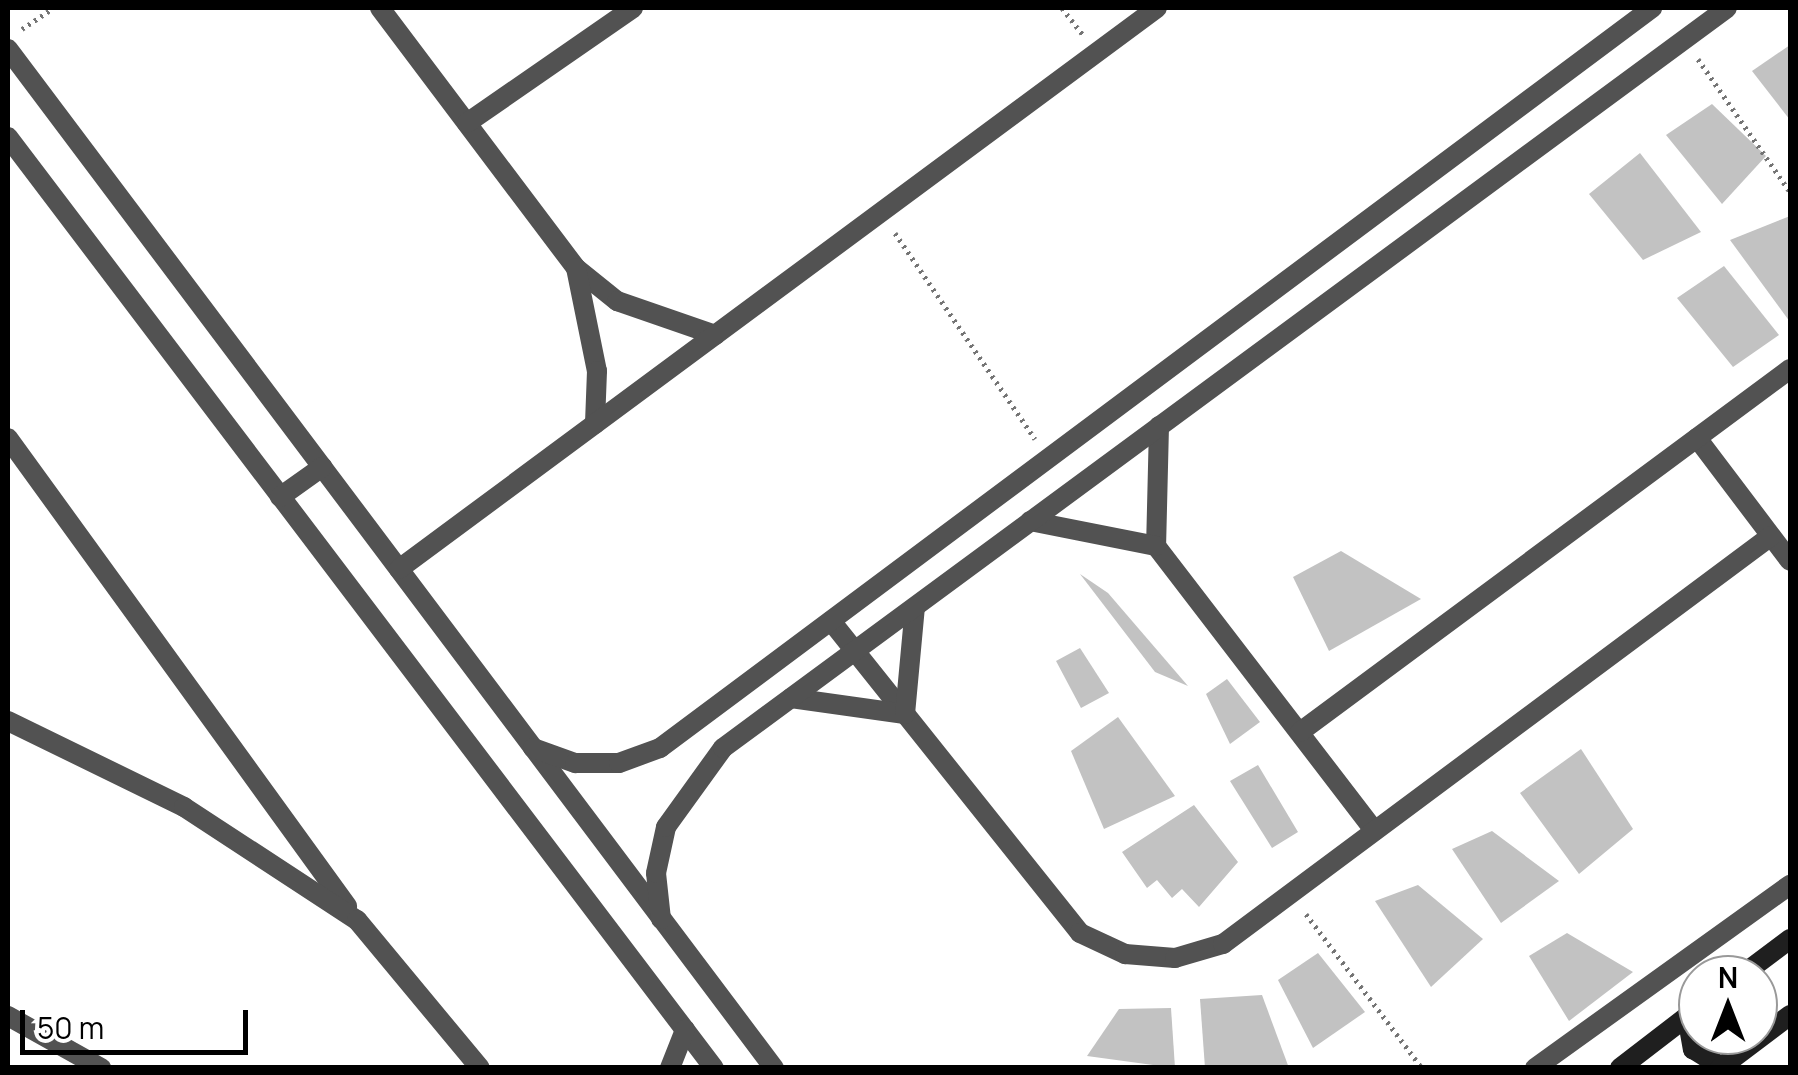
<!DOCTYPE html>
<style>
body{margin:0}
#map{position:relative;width:1798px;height:1075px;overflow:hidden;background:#fff;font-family:Manrope,sans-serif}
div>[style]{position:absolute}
.building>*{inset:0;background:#c2c2c2}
.path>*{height:5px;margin-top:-2.5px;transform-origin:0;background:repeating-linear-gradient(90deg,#747474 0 2.5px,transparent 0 7.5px)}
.minor>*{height:20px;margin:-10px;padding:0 10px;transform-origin:10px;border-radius:10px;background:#525252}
.secondary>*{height:20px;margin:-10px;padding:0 10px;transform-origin:10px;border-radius:10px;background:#1f1f1f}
span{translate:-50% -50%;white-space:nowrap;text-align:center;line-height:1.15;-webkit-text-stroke:10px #fff;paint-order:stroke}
.frame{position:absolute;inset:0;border:10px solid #000;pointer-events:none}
.north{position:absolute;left:1678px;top:955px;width:100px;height:100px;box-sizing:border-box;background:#fff;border:2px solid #999;border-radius:50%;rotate:0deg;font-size:28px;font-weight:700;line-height:40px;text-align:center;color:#000}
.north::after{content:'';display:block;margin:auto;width:35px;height:45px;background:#000;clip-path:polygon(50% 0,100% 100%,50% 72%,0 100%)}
.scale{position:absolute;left:20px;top:1010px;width:228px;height:45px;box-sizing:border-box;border:5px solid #000;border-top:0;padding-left:12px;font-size:30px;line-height:35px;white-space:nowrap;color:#000;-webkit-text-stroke:8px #fff;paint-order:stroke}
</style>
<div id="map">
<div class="building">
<div style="clip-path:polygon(1790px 45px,1790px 120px,1752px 71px)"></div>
<div style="clip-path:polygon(1712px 104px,1766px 156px,1722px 204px,1666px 135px)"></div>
<div style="clip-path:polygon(1640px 153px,1701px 232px,1643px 260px,1589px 194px)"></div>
<div style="clip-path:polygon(1790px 216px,1790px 322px,1730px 240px)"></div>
<div style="clip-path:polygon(1724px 266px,1779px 335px,1733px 367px,1677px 298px)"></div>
<div style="clip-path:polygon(1341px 551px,1421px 599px,1329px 651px,1293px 577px)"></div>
<div style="clip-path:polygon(1080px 574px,1108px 593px,1188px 686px,1155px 672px)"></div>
<div style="clip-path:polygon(1080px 648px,1109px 693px,1081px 708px,1056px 661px)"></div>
<div style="clip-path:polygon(1227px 679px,1260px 722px,1230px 744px,1206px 694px)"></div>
<div style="clip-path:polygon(1118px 717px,1175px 796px,1104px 829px,1071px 751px)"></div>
<div style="clip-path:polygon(1581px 749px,1633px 829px,1579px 874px,1520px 793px)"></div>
<div style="clip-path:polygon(1258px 765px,1298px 832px,1272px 848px,1230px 781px)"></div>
<div style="clip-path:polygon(1194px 805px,1238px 862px,1199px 907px,1182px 889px,1172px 898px,1157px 880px,1147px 888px,1122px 852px)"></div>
<div style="clip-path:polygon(1492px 831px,1559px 881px,1501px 923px,1452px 849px)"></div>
<div style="clip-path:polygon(1418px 885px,1483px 939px,1431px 987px,1375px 901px)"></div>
<div style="clip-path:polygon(1567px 933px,1633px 972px,1569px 1021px,1529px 956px)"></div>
<div style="clip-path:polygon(1318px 953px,1365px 1012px,1313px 1048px,1278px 980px)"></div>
<div style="clip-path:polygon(1262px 995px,1289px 1068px,1205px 1068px,1200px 999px)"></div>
<div style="clip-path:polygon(1171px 1008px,1175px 1068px,1087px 1056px,1119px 1009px)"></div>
</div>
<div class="path">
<div style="left:1062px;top:8px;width:33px;rotate:52deg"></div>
<div style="left:22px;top:29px;width:37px;rotate:-34deg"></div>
<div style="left:1698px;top:59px;width:162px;rotate:55.3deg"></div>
<div style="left:895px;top:233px;width:249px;rotate:55.8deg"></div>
<div style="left:1306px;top:914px;width:193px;rotate:53deg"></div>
</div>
<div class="minor">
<div style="left:380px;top:8px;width:326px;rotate:53deg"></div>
<div style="left:576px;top:268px;width:53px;rotate:38.8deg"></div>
<div style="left:617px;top:301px;width:104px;rotate:19.1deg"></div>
<div style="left:8px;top:49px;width:1275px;rotate:53.07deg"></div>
<div style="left:467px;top:123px;width:202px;rotate:-34.7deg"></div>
<div style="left:8px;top:137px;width:1168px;rotate:52.83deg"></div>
<div style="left:576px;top:268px;width:105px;rotate:78.5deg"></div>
<div style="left:597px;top:371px;width:53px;rotate:92.2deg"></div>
<div style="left:1159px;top:426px;width:120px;rotate:91.4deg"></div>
<div style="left:1156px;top:546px;width:359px;rotate:52.5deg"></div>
<div style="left:8px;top:438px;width:578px;rotate:54.08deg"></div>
<div style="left:1697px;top:438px;width:154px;rotate:52.9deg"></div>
<div style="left:280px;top:497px;width:52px;rotate:-35.5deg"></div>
<div style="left:1030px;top:521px;width:128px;rotate:11.2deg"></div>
<div style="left:399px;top:569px;width:943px;rotate:-36.51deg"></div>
<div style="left:831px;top:621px;width:399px;rotate:51.4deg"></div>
<div style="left:1080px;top:933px;width:50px;rotate:25deg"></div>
<div style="left:1125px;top:954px;width:50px;rotate:4.6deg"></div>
<div style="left:1175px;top:958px;width:50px;rotate:-16.3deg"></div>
<div style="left:1223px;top:944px;width:683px;rotate:-36.67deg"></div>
<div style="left:791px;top:698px;width:115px;rotate:8deg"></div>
<div style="left:905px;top:714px;width:107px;rotate:-84.7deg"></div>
<div style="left:8px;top:721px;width:196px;rotate:26deg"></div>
<div style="left:184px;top:807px;width:207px;rotate:33.2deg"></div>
<div style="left:357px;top:920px;width:192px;rotate:50.3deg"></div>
<div style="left:1300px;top:732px;width:610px;rotate:-36.53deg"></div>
<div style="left:533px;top:748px;width:45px;rotate:19.7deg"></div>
<div style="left:575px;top:763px;width:44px"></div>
<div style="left:619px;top:763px;width:44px;rotate:-20.1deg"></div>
<div style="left:660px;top:748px;width:1238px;rotate:-36.72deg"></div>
<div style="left:661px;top:919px;width:46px;rotate:-96.2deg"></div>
<div style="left:656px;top:873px;width:47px;rotate:-77.7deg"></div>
<div style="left:666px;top:827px;width:97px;rotate:-54.2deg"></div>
<div style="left:723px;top:748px;width:1247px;rotate:-36.39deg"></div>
<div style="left:8px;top:1016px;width:107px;rotate:29.2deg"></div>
<div style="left:670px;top:1068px;width:41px;rotate:-68.5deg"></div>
<div style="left:1535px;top:1068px;width:314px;rotate:-35.7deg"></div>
</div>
<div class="secondary">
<div style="left:1742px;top:975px;width:60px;rotate:-36.9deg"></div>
<div style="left:1687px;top:1016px;width:34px;rotate:80deg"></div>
<div style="left:1693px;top:1049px;width:34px;rotate:32deg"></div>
<div style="left:1620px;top:1068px;width:98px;rotate:-37.6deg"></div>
<div style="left:1720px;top:1068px;width:88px;rotate:-37.1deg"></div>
</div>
<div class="frame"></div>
<div class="north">N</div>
<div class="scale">50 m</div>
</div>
